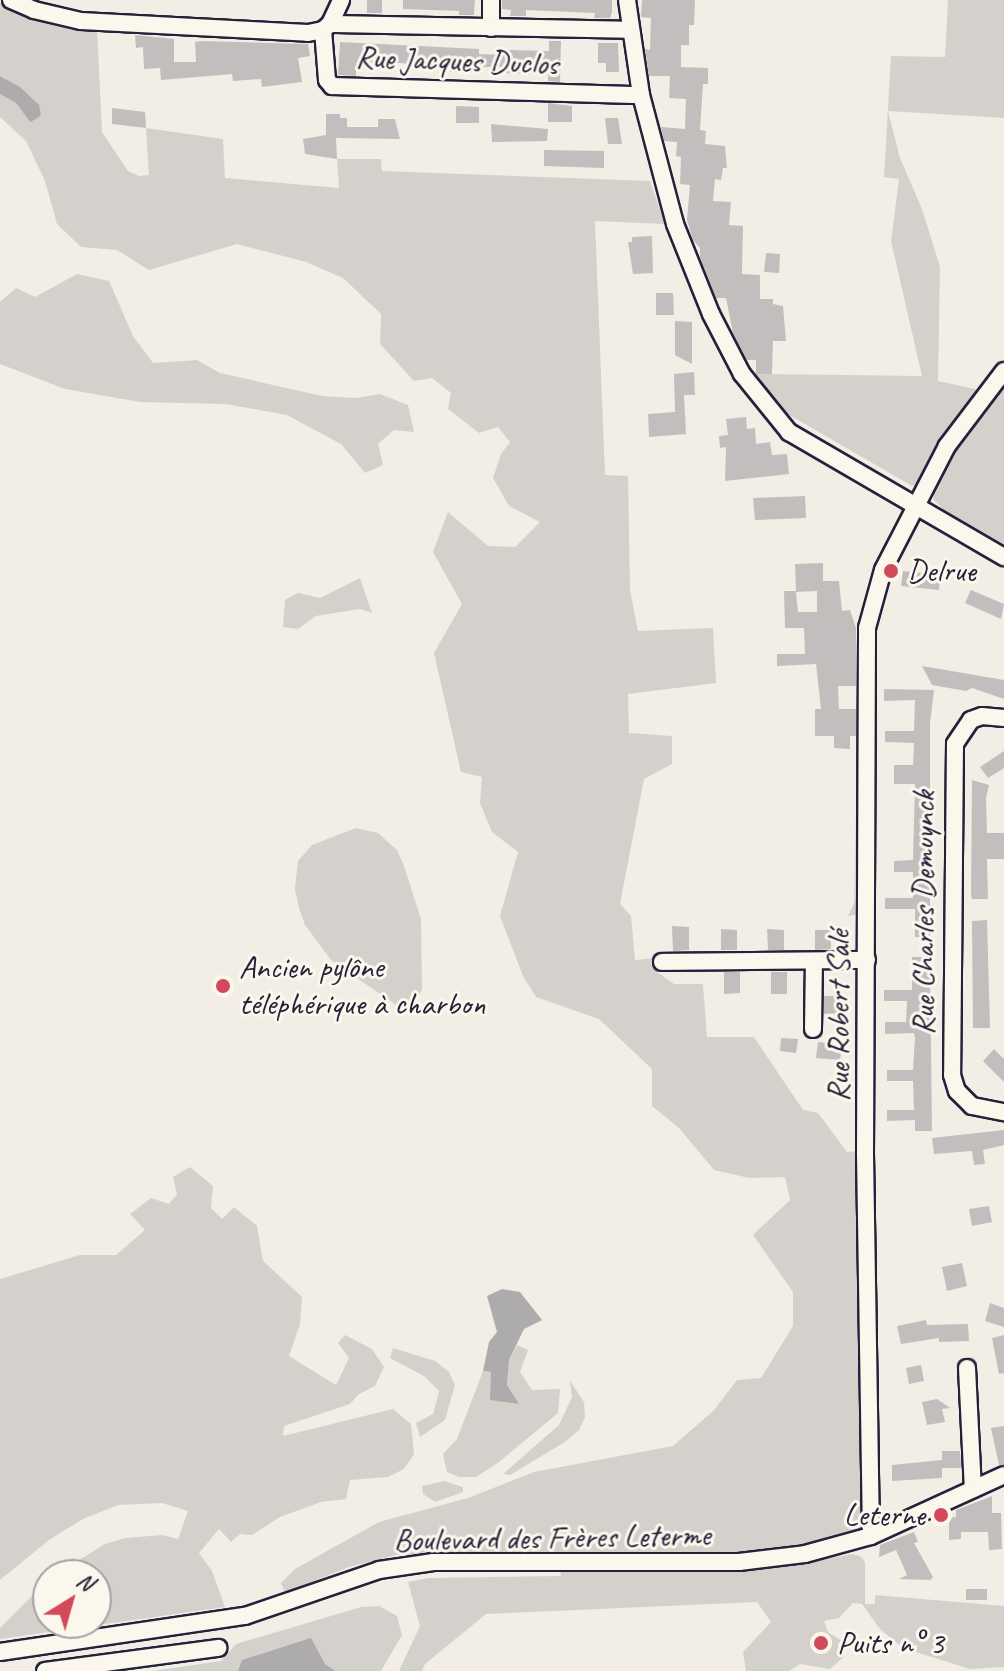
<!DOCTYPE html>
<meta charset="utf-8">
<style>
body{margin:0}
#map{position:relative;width:1004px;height:1671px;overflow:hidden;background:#f2eee5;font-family:Caveat,sans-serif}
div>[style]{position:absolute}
.green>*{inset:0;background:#d4d1cc}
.water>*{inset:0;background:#aeabad}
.building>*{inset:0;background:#c2bebe}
.roads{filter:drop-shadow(2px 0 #22223b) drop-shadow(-2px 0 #22223b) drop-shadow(0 2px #22223b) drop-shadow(0 -2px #22223b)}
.minor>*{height:16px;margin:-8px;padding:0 8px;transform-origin:8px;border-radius:8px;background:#fbf7ec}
.dots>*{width:22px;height:22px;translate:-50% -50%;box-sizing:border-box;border:4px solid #fbf7ec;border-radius:50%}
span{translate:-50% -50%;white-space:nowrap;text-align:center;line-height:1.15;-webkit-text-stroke:6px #fbf7ec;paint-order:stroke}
.street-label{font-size:32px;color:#22223b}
.poi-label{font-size:32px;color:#22223b}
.left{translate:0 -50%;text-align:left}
.right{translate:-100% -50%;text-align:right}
.north{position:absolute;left:32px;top:1559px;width:80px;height:80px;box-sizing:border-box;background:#fbf7ec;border:2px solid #a4a2a5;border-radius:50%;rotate:37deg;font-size:22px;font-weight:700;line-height:32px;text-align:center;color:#22223b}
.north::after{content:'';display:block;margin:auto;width:28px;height:36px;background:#d1495b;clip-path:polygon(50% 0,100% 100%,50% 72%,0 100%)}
</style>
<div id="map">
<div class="green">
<div style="clip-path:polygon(948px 0,1004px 0,1004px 118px,888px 111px,900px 158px,922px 209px,940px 267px,938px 381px,980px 390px,920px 484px,912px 486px,786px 413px,752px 374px,922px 376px,891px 241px,899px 179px,884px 177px,891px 56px,945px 57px)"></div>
<div style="clip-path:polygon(0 3px,33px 19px,97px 30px,102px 132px,128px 171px,139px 176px,149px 175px,146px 128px,223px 139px,225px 178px,339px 188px,337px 159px,381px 159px,382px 171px,650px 181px,665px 224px,595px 221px,605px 475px,628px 476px,630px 590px,638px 631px,713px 628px,716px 683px,628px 694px,629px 733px,672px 736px,672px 764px,644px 779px,620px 904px,631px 916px,635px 960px,655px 958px,657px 972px,674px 984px,703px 984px,707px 1037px,754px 1037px,803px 1110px,818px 1113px,847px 1152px,856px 1151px,863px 1526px,857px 1536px,821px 1545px,821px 1560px,852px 1554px,860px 1556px,865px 1562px,865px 1604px,875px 1604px,875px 1595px,1004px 1606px,1004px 1667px,970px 1669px,903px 1648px,880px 1629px,862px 1604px,853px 1603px,839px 1618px,824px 1621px,828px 1632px,844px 1642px,844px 1657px,830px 1669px,800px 1664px,789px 1671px,746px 1671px,743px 1652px,771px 1622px,757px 1602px,486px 1614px,425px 1664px,422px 1671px,399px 1671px,420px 1626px,408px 1582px,428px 1578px,561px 1576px,559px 1557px,396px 1555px,349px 1567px,285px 1593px,281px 1583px,295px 1569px,379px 1522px,468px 1498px,534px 1472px,673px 1446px,714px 1410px,737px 1380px,761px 1378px,793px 1326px,793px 1292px,753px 1235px,790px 1200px,785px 1177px,749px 1178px,714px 1170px,679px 1128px,652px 1106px,652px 1069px,599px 1019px,536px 997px,523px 976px,500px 916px,518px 852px,492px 832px,480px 803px,482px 777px,461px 772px,434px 653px,462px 604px,433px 552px,448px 512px,488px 546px,515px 547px,540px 522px,509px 506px,493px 478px,501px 454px,510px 442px,498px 427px,479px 433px,448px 409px,451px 393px,432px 378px,414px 381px,380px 344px,381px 314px,343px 278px,306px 262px,237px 244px,149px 270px,117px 250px,81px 247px,57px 224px,45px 181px,26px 141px,0 117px,0 94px,16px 103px,30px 122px,5px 78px,0 76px)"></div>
<div style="clip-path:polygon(77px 274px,109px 281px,133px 336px,153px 363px,197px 360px,220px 373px,322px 396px,356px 398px,380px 394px,408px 405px,414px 432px,394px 430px,378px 444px,383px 465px,365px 473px,341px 444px,287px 415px,226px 404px,140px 402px,65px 389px,0 364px,0 302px,16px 288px,35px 297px)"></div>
<div style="clip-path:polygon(1004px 381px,1004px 544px,944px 510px,934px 500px,933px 492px,952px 449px)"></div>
<div style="clip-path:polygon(360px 578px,372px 613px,360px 609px,316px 616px,298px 629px,283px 627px,285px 600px,298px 593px,320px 598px)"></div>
<div style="clip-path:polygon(857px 764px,863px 764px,862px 914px,848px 916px,854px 903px)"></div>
<div style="clip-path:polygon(356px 828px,378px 833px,397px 850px,404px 866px,421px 919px,422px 990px,414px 1004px,399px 1007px,331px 960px,305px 925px,299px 908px,295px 889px,298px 861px,312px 845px)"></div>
<div style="clip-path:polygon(190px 1167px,213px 1186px,211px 1208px,222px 1219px,234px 1207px,257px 1226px,263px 1261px,302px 1297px,300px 1324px,289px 1356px,336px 1385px,349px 1358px,338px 1343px,345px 1335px,372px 1349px,384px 1367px,375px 1386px,359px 1394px,350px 1404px,284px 1426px,283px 1436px,393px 1409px,411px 1424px,414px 1454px,404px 1469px,388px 1477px,350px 1480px,346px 1499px,321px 1502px,280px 1517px,252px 1535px,240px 1534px,231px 1542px,219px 1529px,199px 1553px,212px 1571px,225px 1607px,0 1639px,0 1628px,48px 1580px,48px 1623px,96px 1623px,96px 1575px,55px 1575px,105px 1544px,125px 1538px,162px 1535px,178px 1539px,188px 1511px,162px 1503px,118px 1505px,83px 1519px,49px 1540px,0 1580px,0 1279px,80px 1255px,116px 1255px,145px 1230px,130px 1214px,151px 1198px,169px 1204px,177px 1194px,173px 1177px)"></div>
<div style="clip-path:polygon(517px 1345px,528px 1350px,520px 1372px,532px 1390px,560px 1389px,558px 1413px,499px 1462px,476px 1477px,459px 1477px,447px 1472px,443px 1454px,457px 1439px,483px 1371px,491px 1372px,518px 1404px,507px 1385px,509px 1360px)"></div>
<div style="clip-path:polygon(393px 1348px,435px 1361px,449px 1372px,455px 1385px,445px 1420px,420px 1437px,416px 1423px,433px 1414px,439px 1391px,424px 1376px,390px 1358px)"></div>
<div style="clip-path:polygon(570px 1381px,584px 1402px,585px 1417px,579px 1430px,565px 1442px,510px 1475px,503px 1474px,559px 1425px,572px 1397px)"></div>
<div style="clip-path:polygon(444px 1481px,463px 1487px,463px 1492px,435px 1502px,423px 1494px,422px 1486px)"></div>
<div style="clip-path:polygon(379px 1606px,397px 1616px,402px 1635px,381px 1671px,152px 1671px,221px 1661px,236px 1644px,361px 1607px)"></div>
</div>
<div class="water">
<div style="clip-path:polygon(0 76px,20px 87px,39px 105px,41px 115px,36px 119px,30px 122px,16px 103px,0 94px)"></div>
<div style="clip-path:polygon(502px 1289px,520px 1292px,542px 1320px,524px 1329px,509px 1360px,507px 1385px,519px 1404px,490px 1400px,491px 1372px,483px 1371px,489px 1342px,497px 1332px,487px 1296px)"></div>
<div style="clip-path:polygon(311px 1638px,325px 1664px,335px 1671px,238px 1671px,242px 1660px)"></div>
</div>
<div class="building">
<div style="clip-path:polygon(367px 0,382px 0,382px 13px,367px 13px)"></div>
<div style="clip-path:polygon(403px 0,475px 0,474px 15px,459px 15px,459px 11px,403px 9px)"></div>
<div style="clip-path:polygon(502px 0,612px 0,612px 12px,610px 18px,594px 18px,595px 13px,526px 10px,526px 16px,510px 16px,511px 10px,502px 9px)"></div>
<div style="clip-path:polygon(642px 0,695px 0,694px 25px,689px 25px,689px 45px,681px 45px,681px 67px,708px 68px,708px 84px,703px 84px,700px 130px,706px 131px,705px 144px,725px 146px,727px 168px,723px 168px,721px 180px,715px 179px,713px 201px,731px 202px,729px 225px,743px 226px,742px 274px,760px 275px,760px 299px,773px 299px,773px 304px,783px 306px,786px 341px,773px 341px,772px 374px,756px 374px,756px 360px,747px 360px,733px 333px,726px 298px,716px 298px,700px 257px,700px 248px,693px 240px,687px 220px,690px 185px,680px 184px,681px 157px,676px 156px,677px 142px,664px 141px,661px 127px,685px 129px,686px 99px,669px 98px,670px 76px,649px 76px,645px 49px,650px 50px,651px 18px,641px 17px)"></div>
<div style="clip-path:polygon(135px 35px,174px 39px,174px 62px,196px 62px,195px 42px,201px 41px,308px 44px,310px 56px,298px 58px,302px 82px,262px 87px,261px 79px,233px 81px,232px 74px,161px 80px,160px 68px,144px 69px,143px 47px,136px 48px)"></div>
<div style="clip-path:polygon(549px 41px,561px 41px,560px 82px,548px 81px,548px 74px,502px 73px,502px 67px,478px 67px,478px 73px,450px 72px,450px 66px,398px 63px,365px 62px,365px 67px,356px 67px,356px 76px,338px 75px,340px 42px,479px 49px,479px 54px,502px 55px,503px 50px,549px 51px)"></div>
<div style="clip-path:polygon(598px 43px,618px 43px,619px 72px,606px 72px,606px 63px,598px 63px)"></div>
<div style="clip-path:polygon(548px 103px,572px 106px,572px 122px,548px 122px)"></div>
<div style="clip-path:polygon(456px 106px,479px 107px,479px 123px,456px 123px)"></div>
<div style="clip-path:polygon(112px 108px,145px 112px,146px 128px,112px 124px)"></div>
<div style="clip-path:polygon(326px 114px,340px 114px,340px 118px,347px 118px,347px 127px,378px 127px,378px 119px,395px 119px,400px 139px,336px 138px,337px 159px,305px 154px,303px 139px,326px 135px)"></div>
<div style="clip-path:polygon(605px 118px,618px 118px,622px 144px,608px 144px)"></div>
<div style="clip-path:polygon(491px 124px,548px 129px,547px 141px,492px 142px)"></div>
<div style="clip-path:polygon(544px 150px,604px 151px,604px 168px,544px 166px)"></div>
<div style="clip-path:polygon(652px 236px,653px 273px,633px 274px,628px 242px,632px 242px,632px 237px)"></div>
<div style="clip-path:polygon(766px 253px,780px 254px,779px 273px,764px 272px)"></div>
<div style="clip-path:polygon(656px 293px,673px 293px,674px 315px,656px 315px)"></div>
<div style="clip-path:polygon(675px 321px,692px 322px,692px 364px,675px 355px)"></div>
<div style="clip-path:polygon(694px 372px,695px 395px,684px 395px,686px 434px,649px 437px,648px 414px,675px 412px,674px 374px)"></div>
<div style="clip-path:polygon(746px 417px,747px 429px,755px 428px,756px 444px,770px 442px,772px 455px,787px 454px,789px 474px,725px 481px,726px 447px,720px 448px,719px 436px,728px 435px,726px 419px)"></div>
<div style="clip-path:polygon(805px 496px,806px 518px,755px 520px,753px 498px)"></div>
<div style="clip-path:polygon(evenodd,823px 563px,823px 581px,839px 581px,842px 611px,850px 610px,856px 628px,856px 686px,838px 686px,839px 709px,856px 709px,856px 736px,850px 736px,850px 749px,834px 748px,834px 736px,815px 736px,815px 709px,821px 709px,816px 664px,777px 666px,777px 654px,805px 654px,804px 628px,785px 628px,784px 591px,796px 591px,795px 564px,823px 563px,817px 591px,817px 612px,798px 612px,796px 592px,817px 591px)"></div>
<div style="clip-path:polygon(903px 571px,940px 575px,939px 590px,901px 586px)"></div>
<div style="clip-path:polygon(971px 590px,1004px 604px,1001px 619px,965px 603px)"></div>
<div style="clip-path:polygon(922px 666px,1004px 680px,1004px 699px,972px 688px,966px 691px,932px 685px)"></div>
<div style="clip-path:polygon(884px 689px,934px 690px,930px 723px,930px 937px,915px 937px,915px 909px,885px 909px,885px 898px,913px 898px,913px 872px,894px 872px,894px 861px,913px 860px,915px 784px,894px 784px,894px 765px,913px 765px,914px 743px,885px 742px,885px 731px,914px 731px,915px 700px,884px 701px)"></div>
<div style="clip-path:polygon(1004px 751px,1004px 768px,988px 778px,980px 767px)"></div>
<div style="clip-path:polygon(972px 780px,989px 785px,986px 798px,987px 833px,1004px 833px,1004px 859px,987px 859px,988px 899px,972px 899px,971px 894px)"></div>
<div style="clip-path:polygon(987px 920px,990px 1028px,973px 1028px,972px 921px)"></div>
<div style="clip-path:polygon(672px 926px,689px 927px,689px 950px,673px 951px)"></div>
<div style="clip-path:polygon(721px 929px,737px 930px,737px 950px,721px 950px)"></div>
<div style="clip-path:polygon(767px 929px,784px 930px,784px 950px,768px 950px)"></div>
<div style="clip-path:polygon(815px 930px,831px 930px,831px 949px,815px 950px)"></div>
<div style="clip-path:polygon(912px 957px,929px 957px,930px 964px,932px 1131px,915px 1131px,915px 1120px,887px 1121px,887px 1110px,914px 1110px,913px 1081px,887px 1081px,887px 1070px,913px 1070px,915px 1038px,914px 1033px,885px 1034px,885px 1022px,906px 1022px,907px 1001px,884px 1001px,884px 990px,912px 990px)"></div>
<div style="clip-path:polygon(724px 972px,740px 972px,740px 993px,724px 994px)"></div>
<div style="clip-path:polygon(771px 972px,787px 972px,787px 994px,771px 994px)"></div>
<div style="clip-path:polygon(824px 996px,844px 996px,845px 1013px,824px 1014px)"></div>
<div style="clip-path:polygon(781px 1038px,798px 1039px,796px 1053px,780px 1051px)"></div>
<div style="clip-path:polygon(818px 1042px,842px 1044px,840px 1060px,816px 1058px)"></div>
<div style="clip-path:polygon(994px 1049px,1004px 1059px,1004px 1082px,983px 1061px)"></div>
<div style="clip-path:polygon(1004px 1130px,1004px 1145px,983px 1150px,985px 1164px,974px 1165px,972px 1151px,934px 1154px,932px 1138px)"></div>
<div style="clip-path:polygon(989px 1206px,992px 1222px,972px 1226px,969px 1209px)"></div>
<div style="clip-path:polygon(962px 1263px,967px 1286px,947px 1291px,942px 1267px)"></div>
<div style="clip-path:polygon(990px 1303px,1004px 1308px,1004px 1327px,985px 1321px)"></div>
<div style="clip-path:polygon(926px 1320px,927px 1325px,968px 1324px,969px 1341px,939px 1342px,939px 1338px,901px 1344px,897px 1326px)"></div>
<div style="clip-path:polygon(1004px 1335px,1004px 1373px,999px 1374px,992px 1338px)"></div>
<div style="clip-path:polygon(921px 1365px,924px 1381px,909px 1384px,906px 1368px)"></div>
<div style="clip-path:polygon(937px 1399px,950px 1408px,942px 1409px,945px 1422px,927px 1425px,922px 1402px)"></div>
<div style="clip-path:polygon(1004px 1426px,1004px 1464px,999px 1465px,991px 1428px)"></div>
<div style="clip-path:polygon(942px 1451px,960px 1451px,961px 1468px,942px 1468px,942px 1465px,942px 1478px,892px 1481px,892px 1465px,942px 1460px)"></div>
<div style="clip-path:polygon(992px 1496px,992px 1513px,1001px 1513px,1002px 1549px,989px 1550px,988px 1532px,961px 1532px,961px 1539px,949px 1540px,949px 1518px,956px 1517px,956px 1510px)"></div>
<div style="clip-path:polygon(914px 1532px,918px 1542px,914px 1543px,933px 1577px,930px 1580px,899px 1579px,907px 1575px,896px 1550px,879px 1557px,880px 1545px)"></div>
<div style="clip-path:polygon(966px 1589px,987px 1589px,987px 1600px,966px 1600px)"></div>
</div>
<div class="roads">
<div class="minor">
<div style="left:11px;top:0;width:25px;rotate:23deg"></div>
<div style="left:34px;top:10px;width:48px;rotate:13.2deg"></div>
<div style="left:81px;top:21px;width:227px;rotate:3deg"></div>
<div style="left:308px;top:33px;width:15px;rotate:-11deg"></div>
<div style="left:323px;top:30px;width:50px;rotate:85.4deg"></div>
<div style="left:327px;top:80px;width:8px;rotate:50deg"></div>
<div style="left:332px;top:86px;width:309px;rotate:1.7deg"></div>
<div style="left:627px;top:0;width:96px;rotate:81.6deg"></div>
<div style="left:641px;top:95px;width:133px;rotate:75.2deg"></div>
<div style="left:675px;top:224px;width:97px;rotate:68.2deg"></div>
<div style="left:711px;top:314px;width:68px;rotate:62.7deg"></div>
<div style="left:742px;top:374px;width:75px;rotate:51deg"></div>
<div style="left:789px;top:432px;width:249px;rotate:30.2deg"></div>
<div style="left:330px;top:24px;width:26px;rotate:-65deg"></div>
<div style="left:491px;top:28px;width:28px;rotate:-90deg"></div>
<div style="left:323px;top:30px;width:9px;rotate:-41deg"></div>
<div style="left:330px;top:24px;width:301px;rotate:1.1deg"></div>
<div style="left:1004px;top:718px;width:22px;rotate:-175deg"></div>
<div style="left:982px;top:716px;width:12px;rotate:160deg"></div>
<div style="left:971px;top:720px;width:29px;rotate:124deg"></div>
<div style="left:955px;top:744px;width:331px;rotate:90.5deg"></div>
<div style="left:952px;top:1075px;width:17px;rotate:73deg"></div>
<div style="left:957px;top:1091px;width:21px;rotate:45deg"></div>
<div style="left:972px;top:1106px;width:33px;rotate:11deg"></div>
<div style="left:662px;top:962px;width:205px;rotate:-0.6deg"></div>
<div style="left:813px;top:1029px;width:68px;rotate:-89.2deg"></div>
<div style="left:967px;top:1368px;width:121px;rotate:87.2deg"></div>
<div style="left:871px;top:1536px;width:381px;rotate:-90.9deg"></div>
<div style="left:865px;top:1155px;width:527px;rotate:-89.78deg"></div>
<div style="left:867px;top:628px;width:60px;rotate:-74.6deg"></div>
<div style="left:883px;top:570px;width:140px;rotate:-62.7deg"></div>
<div style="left:947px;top:446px;width:94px;rotate:-52.8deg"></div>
<div style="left:0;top:1652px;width:248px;rotate:-8.4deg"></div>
<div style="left:245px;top:1616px;width:142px;rotate:-18.9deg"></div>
<div style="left:379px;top:1570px;width:55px;rotate:-8.4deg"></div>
<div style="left:433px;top:1562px;width:306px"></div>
<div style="left:739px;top:1562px;width:66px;rotate:-6.9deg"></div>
<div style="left:805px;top:1554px;width:68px;rotate:-15.3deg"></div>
<div style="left:871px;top:1536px;width:146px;rotate:-24.6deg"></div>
<div style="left:45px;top:1671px;width:175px;rotate:-7.6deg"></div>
</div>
</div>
<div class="dots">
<div style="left:891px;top:571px;background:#d1495b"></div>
<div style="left:223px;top:986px;background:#d1495b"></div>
<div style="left:941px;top:1515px;background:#d1495b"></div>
<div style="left:821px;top:1643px;background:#d1495b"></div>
</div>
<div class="street-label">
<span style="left:457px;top:61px;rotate:2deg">Rue Jacques Duclos</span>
<span style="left:924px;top:913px;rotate:-90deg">Rue Charles Demuynck</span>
<span style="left:839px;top:1016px;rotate:-90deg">Rue Robert Salé</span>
<span style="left:552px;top:1538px;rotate:-1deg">Boulevard des Frères Leterme</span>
</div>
<div class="poi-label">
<span class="left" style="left:907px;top:571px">Delrue</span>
<span class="left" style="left:239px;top:986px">Ancien pylône<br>téléphérique à charbon</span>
<span class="right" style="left:925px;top:1515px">Leterne</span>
<span class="left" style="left:837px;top:1643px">Puits n° 3</span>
</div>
<div class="north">N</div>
</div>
